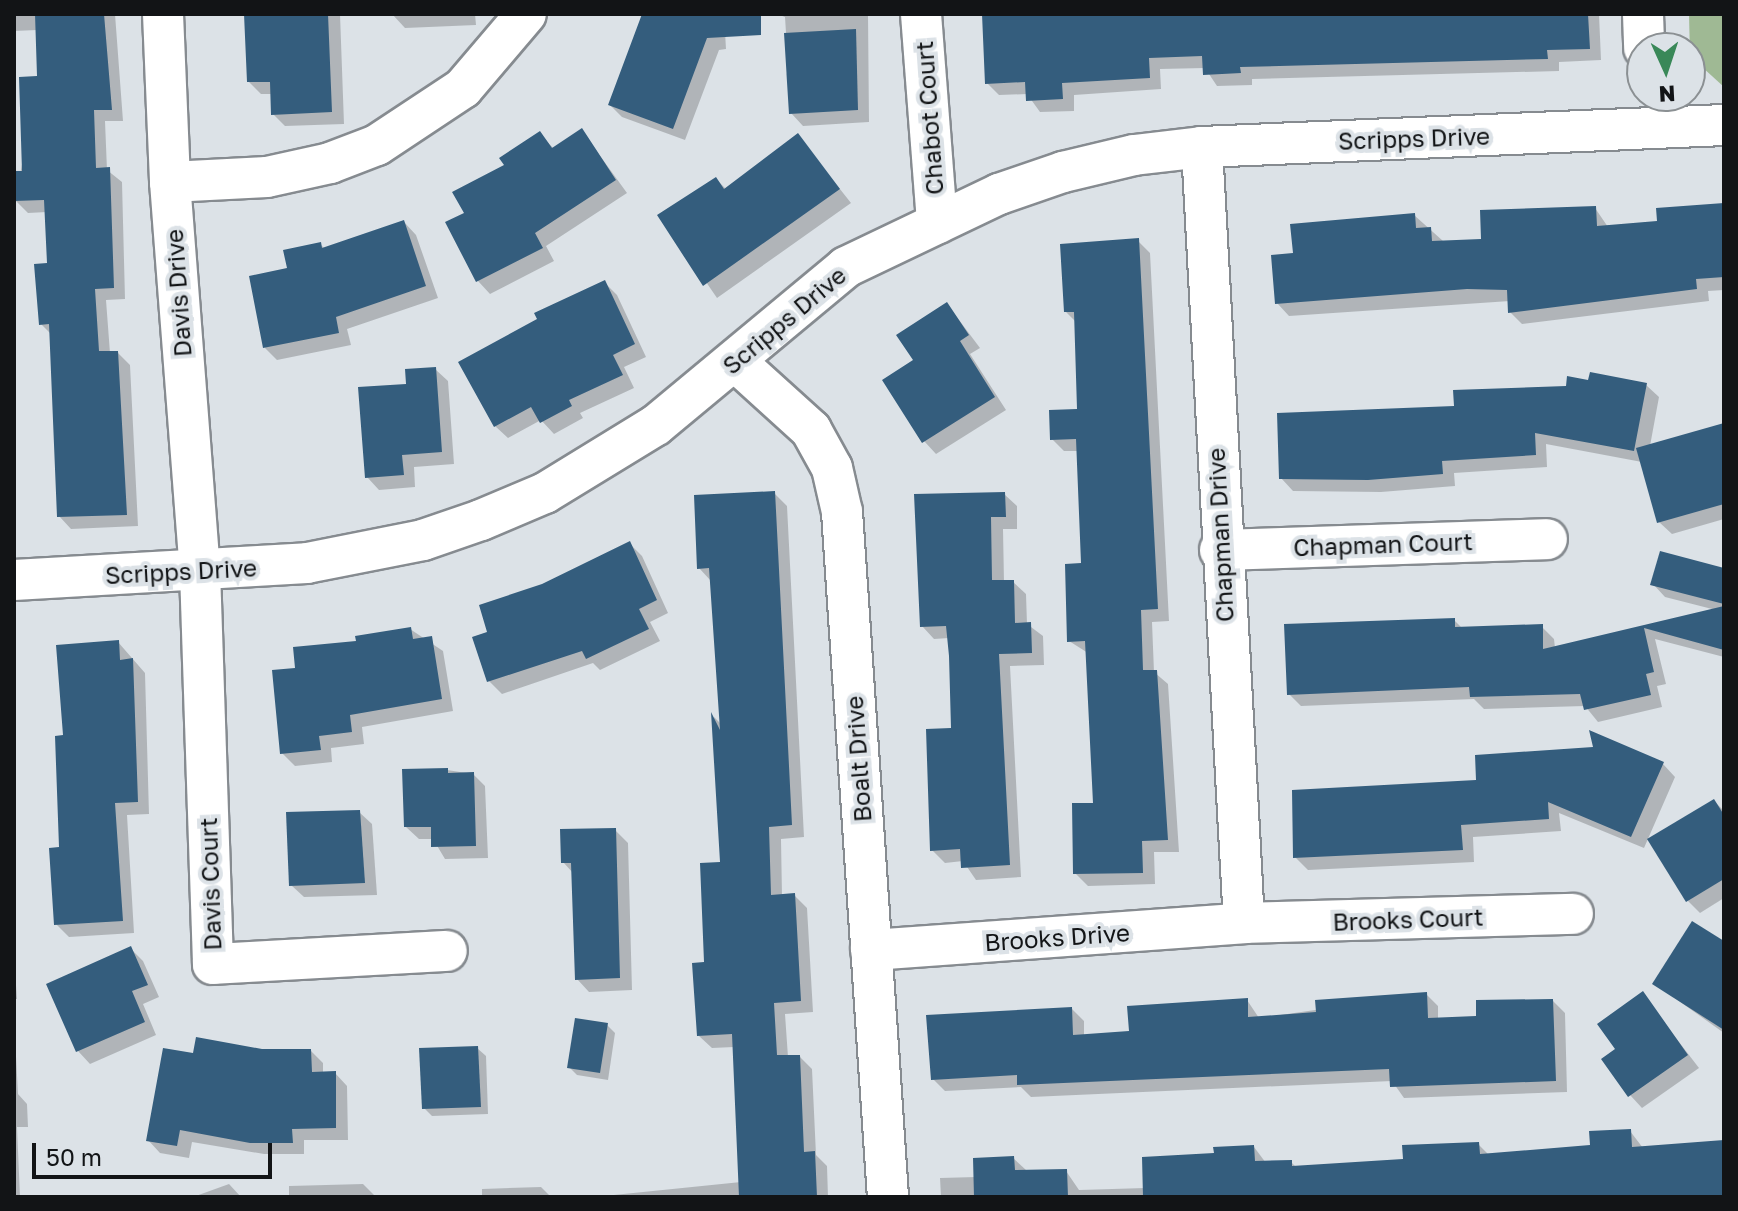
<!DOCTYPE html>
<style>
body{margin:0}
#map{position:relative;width:1738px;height:1211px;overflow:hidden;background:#dce2e7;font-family:"Golos Text",sans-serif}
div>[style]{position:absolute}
.green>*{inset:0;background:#9fb994}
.shadow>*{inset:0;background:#0003}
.building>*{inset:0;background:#345d7d}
.roads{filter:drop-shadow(2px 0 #868b90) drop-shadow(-2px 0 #868b90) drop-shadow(0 2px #868b90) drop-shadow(0 -2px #868b90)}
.minor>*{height:40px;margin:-20px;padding:0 20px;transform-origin:20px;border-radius:20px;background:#fff}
span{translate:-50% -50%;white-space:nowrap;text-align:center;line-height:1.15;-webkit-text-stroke:8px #dce2e7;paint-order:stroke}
.street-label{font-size:24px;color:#121416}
.frame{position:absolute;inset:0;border:16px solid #121416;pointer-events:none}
.north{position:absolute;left:1626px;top:32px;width:80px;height:80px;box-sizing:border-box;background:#dce2e7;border:2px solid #8b9093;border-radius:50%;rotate:177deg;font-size:22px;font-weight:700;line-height:32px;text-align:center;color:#121416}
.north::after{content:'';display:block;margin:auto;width:28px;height:36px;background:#398858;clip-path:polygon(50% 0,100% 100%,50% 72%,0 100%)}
.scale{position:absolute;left:32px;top:1143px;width:240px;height:36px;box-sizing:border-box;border:4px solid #121416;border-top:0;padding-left:10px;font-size:24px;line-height:28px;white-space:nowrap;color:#121416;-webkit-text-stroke:6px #dce2e7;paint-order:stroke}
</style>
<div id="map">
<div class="green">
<div style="clip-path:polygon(1689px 14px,1724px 14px,1724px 87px,1690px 56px)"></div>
</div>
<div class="shadow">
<div style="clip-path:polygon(14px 14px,115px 14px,123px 121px,105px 121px,107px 170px,122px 182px,125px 299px,106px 300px,110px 353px,118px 353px,130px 365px,138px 526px,71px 529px,59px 516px,51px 334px,41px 324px,49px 265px,47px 212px,28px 213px,15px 200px,39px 78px,37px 30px,14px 31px)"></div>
<div style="clip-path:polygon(245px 14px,340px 14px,344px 124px,285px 126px,273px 114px,272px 94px,261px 94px,248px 81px)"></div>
<div style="clip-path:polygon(475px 14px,476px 25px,405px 28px,392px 14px)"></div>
<div style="clip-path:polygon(644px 14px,724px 14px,726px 49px,719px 50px,685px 140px,622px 117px,610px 105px)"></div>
<div style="clip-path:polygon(777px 14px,868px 14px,869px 122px,803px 126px,791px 113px,785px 17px)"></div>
<div style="clip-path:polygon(984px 14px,1599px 14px,1601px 60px,1559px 62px,1559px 71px,1252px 79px,1252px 85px,1217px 86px,1205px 68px,1160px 69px,1161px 89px,1074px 95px,1074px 111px,1040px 112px,1027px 94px,999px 95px,987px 83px)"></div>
<div style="clip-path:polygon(582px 131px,627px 193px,546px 246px,554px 261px,490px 294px,478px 281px,448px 223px,466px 214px,540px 134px,554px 149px)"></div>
<div style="clip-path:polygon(798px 136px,851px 203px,717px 298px,660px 215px,716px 179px,726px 189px)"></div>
<div style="clip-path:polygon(1724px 205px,1724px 290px,1708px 291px,1709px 301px,1522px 324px,1510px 312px,1510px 301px,1289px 316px,1277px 303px,1295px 255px,1414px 215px,1443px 241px,1483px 241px,1595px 208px,1608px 227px,1659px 223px)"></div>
<div style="clip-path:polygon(404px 222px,416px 235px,438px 298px,347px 329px,351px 345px,277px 360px,265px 348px,289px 270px,320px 244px,325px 249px)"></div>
<div style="clip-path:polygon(1138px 241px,1150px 253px,1169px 621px,1152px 622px,1154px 672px,1168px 684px,1179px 852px,1154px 852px,1155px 884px,1088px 886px,1075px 873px,1095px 805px,1088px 653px,1069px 641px,1084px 565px,1078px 451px,1064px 451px,1052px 439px,1080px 411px,1076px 322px,1066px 312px)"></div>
<div style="clip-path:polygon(605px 283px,617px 295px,646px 357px,624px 367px,634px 388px,580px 413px,583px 418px,554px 434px,541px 420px,508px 438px,495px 426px)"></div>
<div style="clip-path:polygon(947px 304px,980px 348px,970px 354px,1006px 410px,936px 454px,924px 441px)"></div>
<div style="clip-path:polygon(435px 369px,448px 381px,454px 464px,414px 467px,415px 487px,379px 490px,367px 477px,408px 386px)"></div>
<div style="clip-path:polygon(1590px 382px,1646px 385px,1659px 397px,1650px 446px,1724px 425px,1724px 519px,1672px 534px,1659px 522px,1642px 462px,1546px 444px,1547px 467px,1454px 473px,1455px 486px,1381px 492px,1293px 491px,1281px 478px,1456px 408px)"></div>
<div style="clip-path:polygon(774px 493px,787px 506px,804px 837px,781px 839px,782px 896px,795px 896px,807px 908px,813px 1012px,785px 1014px,788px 1057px,800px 1057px,812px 1069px,816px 1155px,827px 1166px,828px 1197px,594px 1197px,741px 1182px,734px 1047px,712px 1048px,699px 1036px,722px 864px,714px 717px,722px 725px,711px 581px,699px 568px)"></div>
<div style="clip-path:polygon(1004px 494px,1017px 506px,1017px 529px,1003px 529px,1004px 582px,1013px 582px,1026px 594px,1027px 624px,1043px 636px,1044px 665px,1010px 666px,1021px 877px,976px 880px,963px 861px,945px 863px,932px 850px,953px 730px,949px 638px,934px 639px,922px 626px)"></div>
<div style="clip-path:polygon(630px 544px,642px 556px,668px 613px,650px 622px,660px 641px,600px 670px,593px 663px,502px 694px,489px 681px,474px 638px,490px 633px,543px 586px)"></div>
<div style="clip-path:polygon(1724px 571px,1724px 657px,1655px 639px,1666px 684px,1657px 686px,1662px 707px,1598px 722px,1585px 706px,1484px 709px,1474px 699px,1301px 706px,1289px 694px,1454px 620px,1462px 628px,1542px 627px,1554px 639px,1555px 648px,1716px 610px,1665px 597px,1653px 584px)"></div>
<div style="clip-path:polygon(410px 629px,443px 651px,453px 711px,362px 727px,364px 744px,331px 748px,332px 762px,295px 766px,282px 753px,297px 670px,358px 643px)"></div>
<div style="clip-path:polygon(118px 642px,145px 673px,149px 814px,127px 815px,134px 933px,69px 937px,56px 924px,65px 737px)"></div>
<div style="clip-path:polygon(1663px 764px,1675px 777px,1644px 848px,1559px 813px,1561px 831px,1473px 837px,1474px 862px,1308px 870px,1295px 857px,1478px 782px)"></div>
<div style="clip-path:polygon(447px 770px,473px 774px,485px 786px,488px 858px,445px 859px,433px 839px,419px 839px,406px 827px)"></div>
<div style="clip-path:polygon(1714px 801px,1724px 811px,1724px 898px,1700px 913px,1688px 901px)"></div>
<div style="clip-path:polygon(359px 812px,372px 824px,377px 895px,304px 897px,291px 885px)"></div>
<div style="clip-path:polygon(615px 830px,628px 843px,632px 990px,589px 992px,577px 979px,573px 873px,563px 862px)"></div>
<div style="clip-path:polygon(1724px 944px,1724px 1033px,1655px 984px)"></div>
<div style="clip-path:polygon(131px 949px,143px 961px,159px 997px,143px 1004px,156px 1035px,90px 1064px,78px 1051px,48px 985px)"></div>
<div style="clip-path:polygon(14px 958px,17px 999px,14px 999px)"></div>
<div style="clip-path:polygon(1426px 994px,1438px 1006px,1438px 1020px,1478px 1018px,1553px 1001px,1565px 1013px,1567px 1092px,1404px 1098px,1392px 1081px,1031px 1097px,1021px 1087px,945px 1091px,933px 1079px,1072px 1009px,1084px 1021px,1084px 1037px,1132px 1033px,1247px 1000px,1259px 1018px)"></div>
<div style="clip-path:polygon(1642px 994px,1699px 1068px,1642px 1108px,1630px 1095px,1618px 1050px)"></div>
<div style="clip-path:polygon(14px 1018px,18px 1094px,27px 1104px,28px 1127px,17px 1127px,20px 1197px,14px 1197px)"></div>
<div style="clip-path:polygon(607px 1025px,615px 1033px,608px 1080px,577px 1075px,569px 1067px)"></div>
<div style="clip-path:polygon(477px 1048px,486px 1056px,488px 1114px,432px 1116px,424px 1108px)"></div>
<div style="clip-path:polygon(311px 1051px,323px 1063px,323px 1074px,335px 1073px,347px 1086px,348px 1140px,304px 1140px,304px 1154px,264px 1154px,192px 1142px,189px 1158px,160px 1153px,148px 1140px,195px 1056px)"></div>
<div style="clip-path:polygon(1630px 1131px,1643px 1148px,1724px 1141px,1724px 1197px,941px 1197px,940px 1178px,976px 1177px,1013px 1158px,1026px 1170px,1066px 1171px,1079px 1190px,1145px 1188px,1216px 1155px,1254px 1147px,1266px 1163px,1291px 1162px,1297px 1168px,1405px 1160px,1478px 1144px,1490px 1156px,1592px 1147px)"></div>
<div style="clip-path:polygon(229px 1184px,241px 1197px,193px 1197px)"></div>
<div style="clip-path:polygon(363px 1184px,376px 1197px,289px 1197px,289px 1186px)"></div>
<div style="clip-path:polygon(541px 1187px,551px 1197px,482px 1197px,482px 1189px)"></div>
</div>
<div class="building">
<div style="clip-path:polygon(35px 14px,104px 14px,112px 110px,94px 110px,96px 168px,110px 167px,114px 288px,95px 289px,99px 351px,118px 351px,127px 515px,57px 517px,49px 324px,39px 325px,34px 264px,47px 263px,44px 200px,14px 201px,14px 171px,22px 171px,19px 77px,37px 76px)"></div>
<div style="clip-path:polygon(244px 14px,328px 14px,332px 112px,271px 115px,270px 82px,247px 82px)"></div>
<div style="clip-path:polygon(642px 14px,761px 14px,761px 35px,707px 38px,673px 129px,608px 105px)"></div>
<div style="clip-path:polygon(982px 14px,1588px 14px,1590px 49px,1547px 50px,1548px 59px,1240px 67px,1241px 73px,1203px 75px,1202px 56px,1149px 58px,1150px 78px,1062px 83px,1063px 99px,1026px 101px,1025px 82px,985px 84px)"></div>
<div style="clip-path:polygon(856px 29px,858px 110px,789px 114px,784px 33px)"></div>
<div style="clip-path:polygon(582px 128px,616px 180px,535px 233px,543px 248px,476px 282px,445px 222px,464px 213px,452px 192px,504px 165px,499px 158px,540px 131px,552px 148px)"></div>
<div style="clip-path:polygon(798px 133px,840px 189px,703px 286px,657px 215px,716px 177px,724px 189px)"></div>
<div style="clip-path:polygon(1724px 203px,1724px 277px,1696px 279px,1697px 289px,1508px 313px,1507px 290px,1467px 289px,1275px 304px,1271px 255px,1293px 253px,1290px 224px,1415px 213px,1416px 228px,1431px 227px,1432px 241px,1481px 239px,1480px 210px,1596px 206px,1597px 226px,1657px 221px,1656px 208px)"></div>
<div style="clip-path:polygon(404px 220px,426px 286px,336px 317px,339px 333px,263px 348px,249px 276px,287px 268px,283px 250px,321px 242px,322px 248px)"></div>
<div style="clip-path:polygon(1139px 238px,1158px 609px,1141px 610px,1143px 670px,1157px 670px,1168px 840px,1142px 841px,1143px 873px,1073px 874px,1072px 803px,1093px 803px,1085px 641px,1067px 642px,1065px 564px,1081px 563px,1076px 439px,1050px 440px,1049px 410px,1077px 409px,1074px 312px,1064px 312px,1060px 244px)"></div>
<div style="clip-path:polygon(605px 280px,635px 344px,613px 355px,623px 375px,569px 400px,572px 406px,540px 423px,531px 407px,494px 427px,458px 362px,537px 319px,534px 313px)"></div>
<div style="clip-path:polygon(947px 302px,969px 335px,960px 341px,995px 397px,922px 443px,882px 380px,913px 360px,896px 335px)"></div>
<div style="clip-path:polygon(436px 367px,442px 452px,402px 455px,404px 475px,365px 478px,358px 387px,406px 384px,405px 369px)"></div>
<div style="clip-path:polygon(1590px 372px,1647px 383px,1634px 451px,1535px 433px,1536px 455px,1442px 461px,1443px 474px,1368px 480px,1279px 479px,1277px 413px,1454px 406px,1453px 390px,1566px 386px,1567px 376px,1588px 380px)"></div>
<div style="clip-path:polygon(1724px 423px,1724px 504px,1657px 523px,1636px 448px)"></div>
<div style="clip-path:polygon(775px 491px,792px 825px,769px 827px,771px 895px,795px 893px,801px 1001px,774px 1003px,777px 1055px,800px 1055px,804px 1152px,815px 1151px,817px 1197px,739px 1197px,732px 1034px,697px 1036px,692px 963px,704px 962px,700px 863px,720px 862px,711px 712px,720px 730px,709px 568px,697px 569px,694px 495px)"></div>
<div style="clip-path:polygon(1005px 492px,1006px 517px,991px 517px,992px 580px,1014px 580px,1015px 623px,1031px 622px,1032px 653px,999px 654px,1010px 865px,961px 868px,960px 849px,930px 851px,926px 729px,951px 728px,949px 656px,946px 626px,920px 627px,914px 494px)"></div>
<div style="clip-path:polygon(630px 541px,657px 600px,639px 609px,649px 629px,586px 659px,582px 651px,487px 682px,472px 637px,487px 632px,479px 605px,542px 584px)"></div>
<div style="clip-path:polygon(1660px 551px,1724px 568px,1724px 604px,1650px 585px)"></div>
<div style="clip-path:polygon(1724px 606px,1724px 650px,1644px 628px,1654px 672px,1646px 674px,1651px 695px,1584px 710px,1580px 694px,1470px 697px,1469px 687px,1287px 695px,1284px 624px,1455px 618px,1455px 627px,1543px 624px,1543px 649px)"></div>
<div style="clip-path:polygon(411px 627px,413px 639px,432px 636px,442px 699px,350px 715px,352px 732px,319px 736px,321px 750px,280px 754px,272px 670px,295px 668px,293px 647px,356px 641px,355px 636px)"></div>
<div style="clip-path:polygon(119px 640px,120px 660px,133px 658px,138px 802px,115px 803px,123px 921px,54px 925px,49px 848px,59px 847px,55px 736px,63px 735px,56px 645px)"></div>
<div style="clip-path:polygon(1589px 730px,1664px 762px,1631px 837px,1548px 802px,1549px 819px,1461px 825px,1463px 850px,1293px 858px,1292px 790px,1476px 780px,1475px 755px,1593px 747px)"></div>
<div style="clip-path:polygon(448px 768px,448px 773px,474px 772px,476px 846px,431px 847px,431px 827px,404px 827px,402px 769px)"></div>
<div style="clip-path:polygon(1714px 799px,1724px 815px,1724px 879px,1686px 902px,1647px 839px)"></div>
<div style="clip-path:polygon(360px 810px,365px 883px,289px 886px,286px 812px)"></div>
<div style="clip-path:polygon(616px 828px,620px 978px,575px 980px,571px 863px,561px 863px,560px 829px)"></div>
<div style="clip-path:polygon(1692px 921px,1724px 941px,1724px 1030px,1652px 984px)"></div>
<div style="clip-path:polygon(131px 946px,148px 985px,132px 991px,145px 1022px,76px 1052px,46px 984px)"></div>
<div style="clip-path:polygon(1643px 991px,1688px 1055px,1628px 1097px,1601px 1059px,1615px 1049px,1597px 1024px)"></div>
<div style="clip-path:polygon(1427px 992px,1428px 1018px,1476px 1016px,1476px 1000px,1553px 999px,1556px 1081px,1390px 1087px,1389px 1069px,1017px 1085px,1017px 1075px,931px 1080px,926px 1015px,1072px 1007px,1073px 1035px,1129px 1031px,1127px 1006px,1248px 998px,1248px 1017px,1316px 1012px,1315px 1000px)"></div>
<div style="clip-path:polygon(575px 1018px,608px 1023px,600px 1073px,567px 1068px)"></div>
<div style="clip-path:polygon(196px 1037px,262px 1049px,311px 1049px,312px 1072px,336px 1071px,336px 1128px,292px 1129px,293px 1143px,250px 1143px,180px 1130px,177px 1146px,146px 1141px,163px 1048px,193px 1053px)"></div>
<div style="clip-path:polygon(478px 1046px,481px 1107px,422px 1109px,419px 1048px)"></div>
<div style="clip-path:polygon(1631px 1129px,1632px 1147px,1724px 1140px,1724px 1197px,1143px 1197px,1142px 1157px,1214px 1153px,1213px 1147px,1254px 1145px,1255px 1161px,1292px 1160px,1292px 1166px,1403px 1159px,1402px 1145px,1479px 1142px,1480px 1154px,1590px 1145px,1589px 1131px)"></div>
<div style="clip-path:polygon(1014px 1156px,1015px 1170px,1067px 1169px,1068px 1197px,974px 1197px,973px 1158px)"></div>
</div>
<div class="roads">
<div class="minor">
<div style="left:163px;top:14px;width:168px;rotate:87.6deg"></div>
<div style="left:170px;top:182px;width:390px;rotate:85.6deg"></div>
<div style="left:200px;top:571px;width:393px;rotate:88.1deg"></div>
<div style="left:213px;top:964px;width:234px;rotate:-3.2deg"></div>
<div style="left:921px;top:14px;width:210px;rotate:85.6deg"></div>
<div style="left:1643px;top:14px;width:34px;rotate:88deg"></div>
<div style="left:1202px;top:147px;width:777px;rotate:86.9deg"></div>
<div style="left:170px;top:182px;width:97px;rotate:-3deg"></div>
<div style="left:267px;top:177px;width:65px;rotate:-12.5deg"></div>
<div style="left:330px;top:163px;width:50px;rotate:-21deg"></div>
<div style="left:377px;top:145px;width:103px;rotate:-33.5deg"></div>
<div style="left:463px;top:88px;width:97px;rotate:-49.6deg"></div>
<div style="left:735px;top:361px;width:103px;rotate:42.2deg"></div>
<div style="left:811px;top:430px;width:43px;rotate:61.1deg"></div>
<div style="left:832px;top:468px;width:45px;rotate:77.2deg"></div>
<div style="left:842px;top:512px;width:687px;rotate:86.16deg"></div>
<div style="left:1220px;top:550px;width:327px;rotate:-1.9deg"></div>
<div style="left:14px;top:580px;width:293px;rotate:-3.3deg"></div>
<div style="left:307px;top:563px;width:118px;rotate:-11.2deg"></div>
<div style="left:423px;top:540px;width:61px;rotate:-19deg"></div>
<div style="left:481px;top:520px;width:69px;rotate:-22.9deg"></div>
<div style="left:545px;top:493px;width:130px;rotate:-31.5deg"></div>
<div style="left:656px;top:425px;width:247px;rotate:-39.7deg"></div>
<div style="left:846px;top:267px;width:170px;rotate:-25.5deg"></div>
<div style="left:999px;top:194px;width:68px;rotate:-19deg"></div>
<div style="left:1063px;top:172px;width:73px;rotate:-13.5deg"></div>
<div style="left:1134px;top:155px;width:68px;rotate:-6.7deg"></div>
<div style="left:1202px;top:147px;width:522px;rotate:-2.41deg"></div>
<div style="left:871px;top:950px;width:374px;rotate:-4.1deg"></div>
<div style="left:1244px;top:923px;width:329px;rotate:-1.6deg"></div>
</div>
</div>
<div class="street-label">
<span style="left:929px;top:118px;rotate:-94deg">Chabot Court</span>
<span style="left:1414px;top:138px;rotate:-2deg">Scripps Drive</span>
<span style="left:178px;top:293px;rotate:-94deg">Davis Drive</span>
<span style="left:784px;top:320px;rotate:-40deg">Scripps Drive</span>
<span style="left:1220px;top:535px;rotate:-93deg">Chapman Drive</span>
<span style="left:1383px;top:544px;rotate:-2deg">Chapman Court</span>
<span style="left:181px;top:571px;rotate:-3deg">Scripps Drive</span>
<span style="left:858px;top:759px;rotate:-94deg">Boalt Drive</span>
<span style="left:210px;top:884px;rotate:-92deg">Davis Court</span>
<span style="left:1408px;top:919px;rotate:-2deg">Brooks Court</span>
<span style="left:1057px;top:937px;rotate:-4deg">Brooks Drive</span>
</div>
<div class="frame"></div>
<div class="north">N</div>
<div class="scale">50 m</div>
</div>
